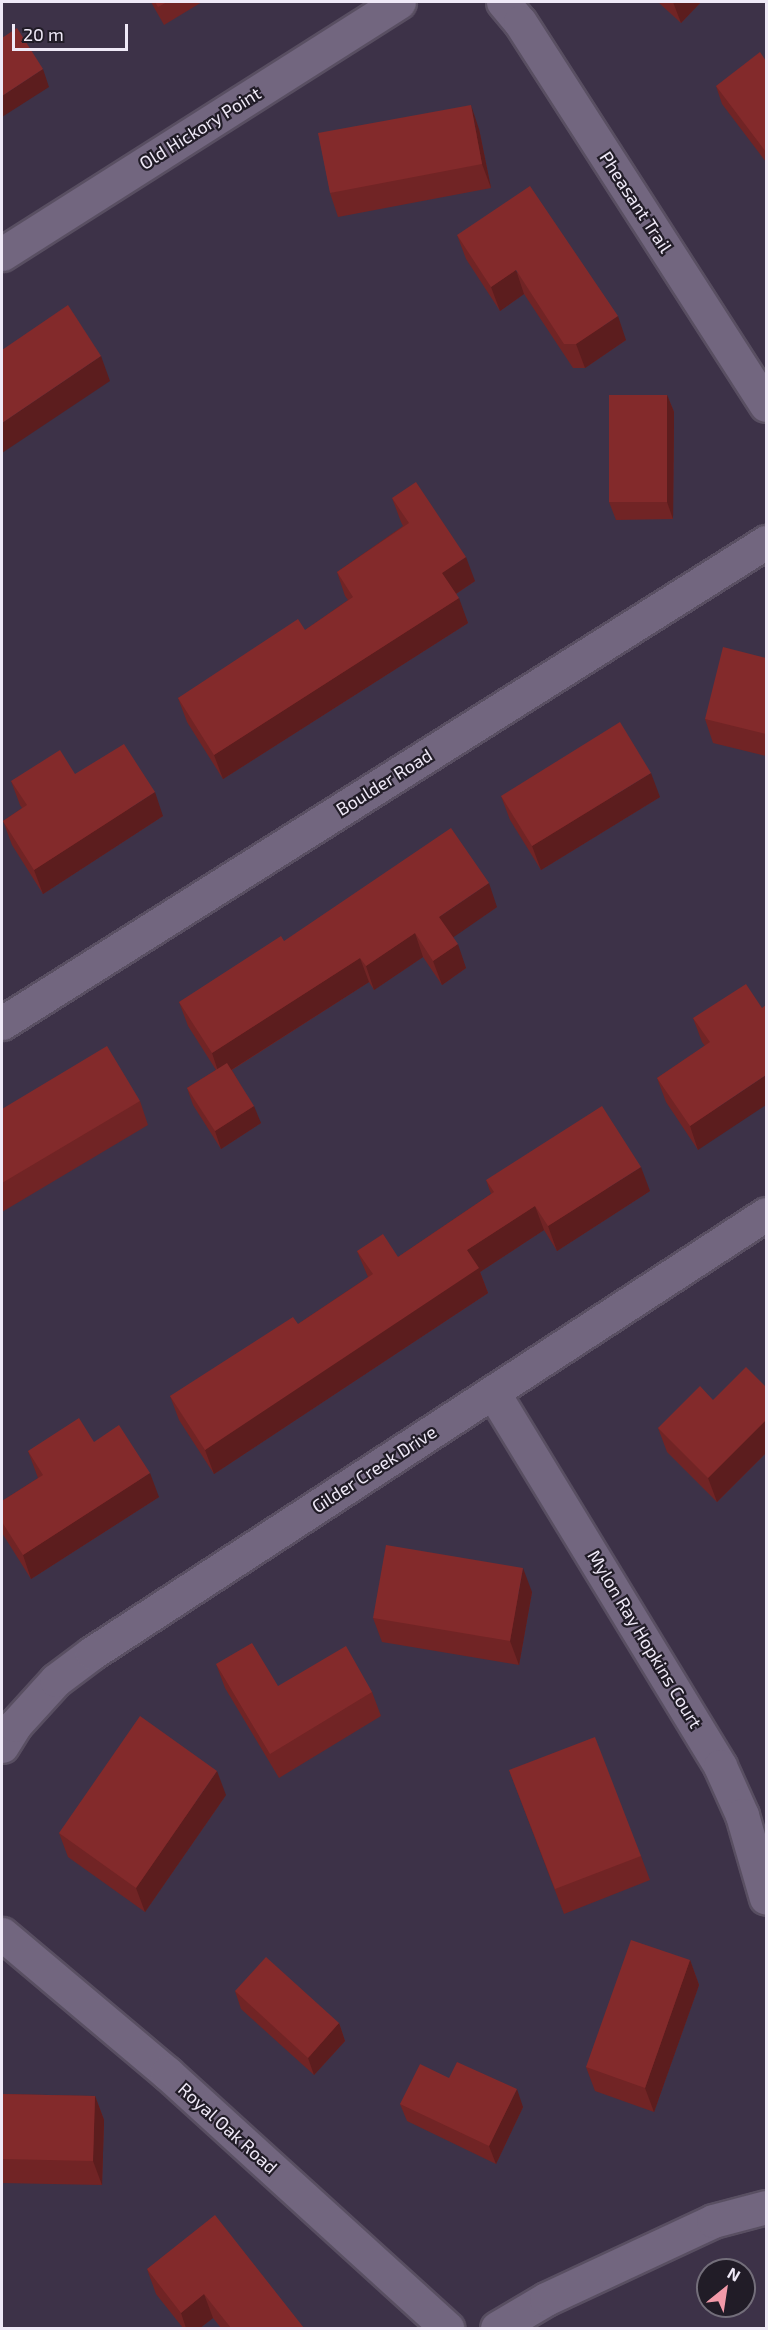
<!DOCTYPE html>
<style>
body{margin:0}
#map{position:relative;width:768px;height:2330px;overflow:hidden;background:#3d3248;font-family:"Exo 2",sans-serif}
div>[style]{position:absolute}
.roads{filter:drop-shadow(2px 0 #594f62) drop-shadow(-2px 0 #594f62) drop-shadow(0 2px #594f62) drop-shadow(0 -2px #594f62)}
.minor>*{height:33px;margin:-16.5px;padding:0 16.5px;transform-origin:16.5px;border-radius:16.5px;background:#72667f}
.wall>*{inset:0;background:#712425}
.shaded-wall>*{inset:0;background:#5c1d1e}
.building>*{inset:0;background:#832a2b}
span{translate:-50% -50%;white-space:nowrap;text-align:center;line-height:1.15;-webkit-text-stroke:4.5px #211c27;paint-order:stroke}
.street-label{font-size:18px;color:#efe9f7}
.frame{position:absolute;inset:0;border:3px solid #efe9f7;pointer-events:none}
.north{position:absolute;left:696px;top:2258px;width:60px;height:60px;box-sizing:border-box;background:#211c27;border:2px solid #736e7a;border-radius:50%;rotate:30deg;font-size:16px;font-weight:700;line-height:24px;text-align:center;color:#efe9f7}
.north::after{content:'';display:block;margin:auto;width:21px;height:27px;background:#f39aa9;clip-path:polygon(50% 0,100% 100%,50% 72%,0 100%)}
.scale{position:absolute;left:12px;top:24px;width:116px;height:27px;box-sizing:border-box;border:3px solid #efe9f7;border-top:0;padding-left:8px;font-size:18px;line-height:21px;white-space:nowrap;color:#efe9f7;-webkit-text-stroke:4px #211c27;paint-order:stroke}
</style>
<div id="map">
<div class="roads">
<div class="minor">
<div style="left:503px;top:2px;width:26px;rotate:50deg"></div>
<div style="left:520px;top:22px;width:455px;rotate:57.3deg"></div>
<div style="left:2px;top:254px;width:470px;rotate:-32.4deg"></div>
<div style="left:2px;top:1023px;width:903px;rotate:-32.19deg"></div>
<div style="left:494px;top:1394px;width:435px;rotate:58.7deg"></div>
<div style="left:720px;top:1766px;width:54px;rotate:65.8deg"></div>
<div style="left:742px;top:1815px;width:86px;rotate:73.9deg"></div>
<div style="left:2px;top:1746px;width:25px;rotate:-58deg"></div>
<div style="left:15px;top:1725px;width:61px;rotate:-47.7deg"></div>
<div style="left:56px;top:1680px;width:45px;rotate:-36.9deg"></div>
<div style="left:92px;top:1653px;width:804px;rotate:-33.08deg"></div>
<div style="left:2px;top:1934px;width:216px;rotate:40.1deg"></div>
<div style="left:167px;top:2073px;width:379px;rotate:42.3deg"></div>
<div style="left:497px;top:2328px;width:57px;rotate:-30.6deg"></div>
<div style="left:546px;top:2299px;width:184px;rotate:-25deg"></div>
<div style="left:713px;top:2221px;width:55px;rotate:-14.8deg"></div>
</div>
</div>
<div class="wall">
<div style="clip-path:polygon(151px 2px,202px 2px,164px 25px)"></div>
<div style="clip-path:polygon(658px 2px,701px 2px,681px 23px)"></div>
<div style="clip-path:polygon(766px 61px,766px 162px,722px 104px,716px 86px)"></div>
<div style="clip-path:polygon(479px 129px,491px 188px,338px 217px,330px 193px)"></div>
<div style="clip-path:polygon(457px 235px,626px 340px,585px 368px,573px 368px,524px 294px,500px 311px,466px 259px)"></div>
<div style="clip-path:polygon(667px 395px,674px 412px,673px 519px,616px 520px,609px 502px)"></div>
<div style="clip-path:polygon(392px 498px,475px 581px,456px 594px,468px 623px,223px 779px,187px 722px,178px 698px,305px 630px,348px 600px,345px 596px,337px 572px,403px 526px,401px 522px)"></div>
<div style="clip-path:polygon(766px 658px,766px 756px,713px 743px,705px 719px)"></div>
<div style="clip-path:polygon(11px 781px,163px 816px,43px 894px,12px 845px,3px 821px,22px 808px,20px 805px)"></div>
<div style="clip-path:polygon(501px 796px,660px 797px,541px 870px,510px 820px)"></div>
<div style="clip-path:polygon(497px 907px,453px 937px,466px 968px,442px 985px,423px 957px,374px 990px,369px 982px,232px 1070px,261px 1123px,221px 1149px,193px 1105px,187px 1088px,216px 1070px,188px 1026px,179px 1002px,284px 941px)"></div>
<div style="clip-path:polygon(762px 1008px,698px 1150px,666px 1102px,657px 1078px,705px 1046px,702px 1042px,693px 1018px)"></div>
<div style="clip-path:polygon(140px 1101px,148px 1125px,2px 1212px,2px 1109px)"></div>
<div style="clip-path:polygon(486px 1180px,650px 1191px,557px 1251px,544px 1230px,480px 1272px,488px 1293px,214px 1474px,179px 1420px,170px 1396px,298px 1324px,368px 1277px,357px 1251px,398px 1257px,491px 1194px)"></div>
<div style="clip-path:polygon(766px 1387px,766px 1453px,717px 1502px,667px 1452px,658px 1428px,713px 1400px)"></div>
<div style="clip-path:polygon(94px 1442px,159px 1497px,31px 1579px,2px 1533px,2px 1501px,38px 1478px,28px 1451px)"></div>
<div style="clip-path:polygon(532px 1592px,519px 1665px,382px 1642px,373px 1618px)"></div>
<div style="clip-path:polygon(216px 1664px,278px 1686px,372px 1692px,381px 1716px,279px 1778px,225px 1688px)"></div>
<div style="clip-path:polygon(509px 1770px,641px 1856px,650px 1880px,564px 1914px)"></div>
<div style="clip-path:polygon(226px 1795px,145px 1912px,68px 1857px,59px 1833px)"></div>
<div style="clip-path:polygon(690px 1960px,699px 1985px,654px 2112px,595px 2091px,586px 2067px)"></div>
<div style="clip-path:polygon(235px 1991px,339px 2023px,345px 2041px,314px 2075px,241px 2009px)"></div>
<div style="clip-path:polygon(449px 2078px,523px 2107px,496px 2164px,407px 2121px,400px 2104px)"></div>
<div style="clip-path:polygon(2px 2094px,95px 2096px,104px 2120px,102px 2185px,2px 2183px)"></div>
<div style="clip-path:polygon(147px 2269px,304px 2328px,221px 2328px,213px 2318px,200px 2328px,183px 2328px,156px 2294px)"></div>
</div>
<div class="shaded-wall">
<div style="clip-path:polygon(673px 2px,701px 2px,681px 23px)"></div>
<div style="clip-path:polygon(43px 69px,49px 87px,2px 117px,2px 96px)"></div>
<div style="clip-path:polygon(471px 105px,479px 129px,491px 188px,482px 164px)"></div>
<div style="clip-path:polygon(516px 270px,524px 294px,500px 311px,491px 287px)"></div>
<div style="clip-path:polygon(618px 316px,626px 340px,585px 368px,576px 344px)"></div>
<div style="clip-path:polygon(101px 356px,110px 381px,2px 453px,2px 423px)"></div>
<div style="clip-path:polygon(667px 395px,674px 412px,673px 519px,667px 502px)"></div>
<div style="clip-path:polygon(466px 557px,475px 581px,451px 597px,442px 573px)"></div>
<div style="clip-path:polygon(459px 598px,468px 623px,223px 779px,214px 755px)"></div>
<div style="clip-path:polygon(651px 773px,660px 797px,541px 870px,532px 846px)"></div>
<div style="clip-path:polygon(155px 792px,163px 816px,43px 894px,34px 870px)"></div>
<div style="clip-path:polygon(489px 883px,497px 907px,448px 941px,439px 917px)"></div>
<div style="clip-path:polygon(415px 933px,423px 957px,374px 990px,366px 966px)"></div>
<div style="clip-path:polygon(458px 944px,466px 968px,442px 985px,433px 961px)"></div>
<div style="clip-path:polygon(360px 958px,369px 982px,220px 1077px,212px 1053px)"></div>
<div style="clip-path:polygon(766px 1075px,766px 1105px,698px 1150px,690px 1126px)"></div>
<div style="clip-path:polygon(254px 1106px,261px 1123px,221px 1149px,215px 1131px)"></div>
<div style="clip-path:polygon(641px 1167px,650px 1191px,557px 1251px,548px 1226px)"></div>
<div style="clip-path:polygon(535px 1206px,544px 1230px,480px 1272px,488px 1293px,214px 1474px,205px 1450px,467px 1250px)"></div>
<div style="clip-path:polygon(766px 1420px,766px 1453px,717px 1502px,708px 1478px)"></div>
<div style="clip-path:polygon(150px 1473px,159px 1497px,31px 1579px,23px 1555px)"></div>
<div style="clip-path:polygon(523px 1568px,532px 1592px,519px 1665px,510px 1641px)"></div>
<div style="clip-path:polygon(217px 1771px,226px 1795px,145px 1912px,136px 1888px)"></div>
<div style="clip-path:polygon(690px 1960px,699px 1985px,654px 2112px,645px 2088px)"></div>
<div style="clip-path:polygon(339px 2023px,345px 2041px,314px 2075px,308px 2058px)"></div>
<div style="clip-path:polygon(517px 2089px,523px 2107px,496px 2164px,489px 2146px)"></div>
<div style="clip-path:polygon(95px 2096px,104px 2120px,102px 2185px,93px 2161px)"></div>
<div style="clip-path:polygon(204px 2294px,213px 2318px,200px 2328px,186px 2328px,181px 2313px)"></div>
</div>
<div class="building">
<div style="clip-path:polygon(155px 2px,167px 2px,158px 7px)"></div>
<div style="clip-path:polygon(17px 28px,43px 69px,2px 96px,2px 38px)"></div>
<div style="clip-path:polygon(760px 52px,766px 61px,766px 152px,716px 86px)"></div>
<div style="clip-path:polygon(471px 105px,482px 164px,330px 193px,318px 133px)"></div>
<div style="clip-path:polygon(530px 186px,618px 316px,576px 344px,564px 344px,516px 270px,491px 287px,457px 235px)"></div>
<div style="clip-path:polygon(68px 305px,101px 356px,2px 423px,2px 350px)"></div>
<div style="clip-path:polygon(609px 395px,667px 395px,667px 502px,609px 502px)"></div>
<div style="clip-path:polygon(416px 482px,466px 557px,442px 573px,459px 598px,214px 755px,178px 698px,298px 619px,305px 630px,353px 597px,337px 572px,409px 523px,392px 498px)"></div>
<div style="clip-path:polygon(723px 647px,766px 658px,766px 734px,705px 719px)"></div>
<div style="clip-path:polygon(620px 722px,651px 773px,532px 846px,501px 796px)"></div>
<div style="clip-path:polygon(124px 744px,155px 792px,34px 870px,3px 821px,27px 805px,11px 781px,60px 750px,75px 774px)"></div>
<div style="clip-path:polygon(451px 828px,489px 883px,439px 917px,458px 944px,433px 961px,415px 933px,366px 966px,360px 958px,212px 1053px,179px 1002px,281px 936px,284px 941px)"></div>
<div style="clip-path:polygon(746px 984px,762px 1008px,766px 1005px,766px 1075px,690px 1126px,657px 1078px,710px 1042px,693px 1018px)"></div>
<div style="clip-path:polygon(107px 1046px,140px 1101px,2px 1183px,2px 1109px)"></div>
<div style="clip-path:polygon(227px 1063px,254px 1106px,215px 1131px,187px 1088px)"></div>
<div style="clip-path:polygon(602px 1106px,641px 1167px,548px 1226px,535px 1206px,467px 1250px,479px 1268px,205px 1450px,170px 1396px,293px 1317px,298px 1324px,373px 1274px,357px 1251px,383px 1234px,398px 1257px,494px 1192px,486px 1180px)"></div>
<div style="clip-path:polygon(746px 1367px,766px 1387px,766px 1420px,708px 1478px,658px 1428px,700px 1386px,713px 1400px)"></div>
<div style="clip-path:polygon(79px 1418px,94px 1442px,119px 1425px,150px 1473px,23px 1555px,2px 1522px,2px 1501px,43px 1475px,28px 1451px)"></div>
<div style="clip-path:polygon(386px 1545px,523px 1568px,510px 1641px,373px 1618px)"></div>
<div style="clip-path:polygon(252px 1643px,278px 1686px,346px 1646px,372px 1692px,270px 1754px,216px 1664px)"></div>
<div style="clip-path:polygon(140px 1716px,217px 1771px,136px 1888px,59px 1833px)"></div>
<div style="clip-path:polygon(595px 1737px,641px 1856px,555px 1889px,509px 1770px)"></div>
<div style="clip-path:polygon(631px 1940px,690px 1960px,645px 2088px,586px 2067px)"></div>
<div style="clip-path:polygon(266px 1957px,339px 2023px,308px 2058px,235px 1991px)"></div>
<div style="clip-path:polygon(457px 2062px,517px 2089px,489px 2146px,400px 2104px,420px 2064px,449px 2078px)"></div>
<div style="clip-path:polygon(2px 2094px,95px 2096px,93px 2161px,2px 2159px)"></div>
<div style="clip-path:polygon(215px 2215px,304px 2328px,231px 2328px,204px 2294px,181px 2313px,147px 2269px)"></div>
</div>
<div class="street-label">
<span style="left:200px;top:128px;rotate:-32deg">Old Hickory Point</span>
<span style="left:636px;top:202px;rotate:57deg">Pheasant Trail</span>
<span style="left:384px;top:782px;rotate:-32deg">Boulder Road</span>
<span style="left:374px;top:1469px;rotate:-33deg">Gilder Creek Drive</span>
<span style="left:645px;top:1639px;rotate:59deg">Mylon Ray Hopkins Court</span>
<span style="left:228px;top:2128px;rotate:42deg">Royal Oak Road</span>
</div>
<div class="frame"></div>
<div class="north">N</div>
<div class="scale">20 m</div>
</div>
